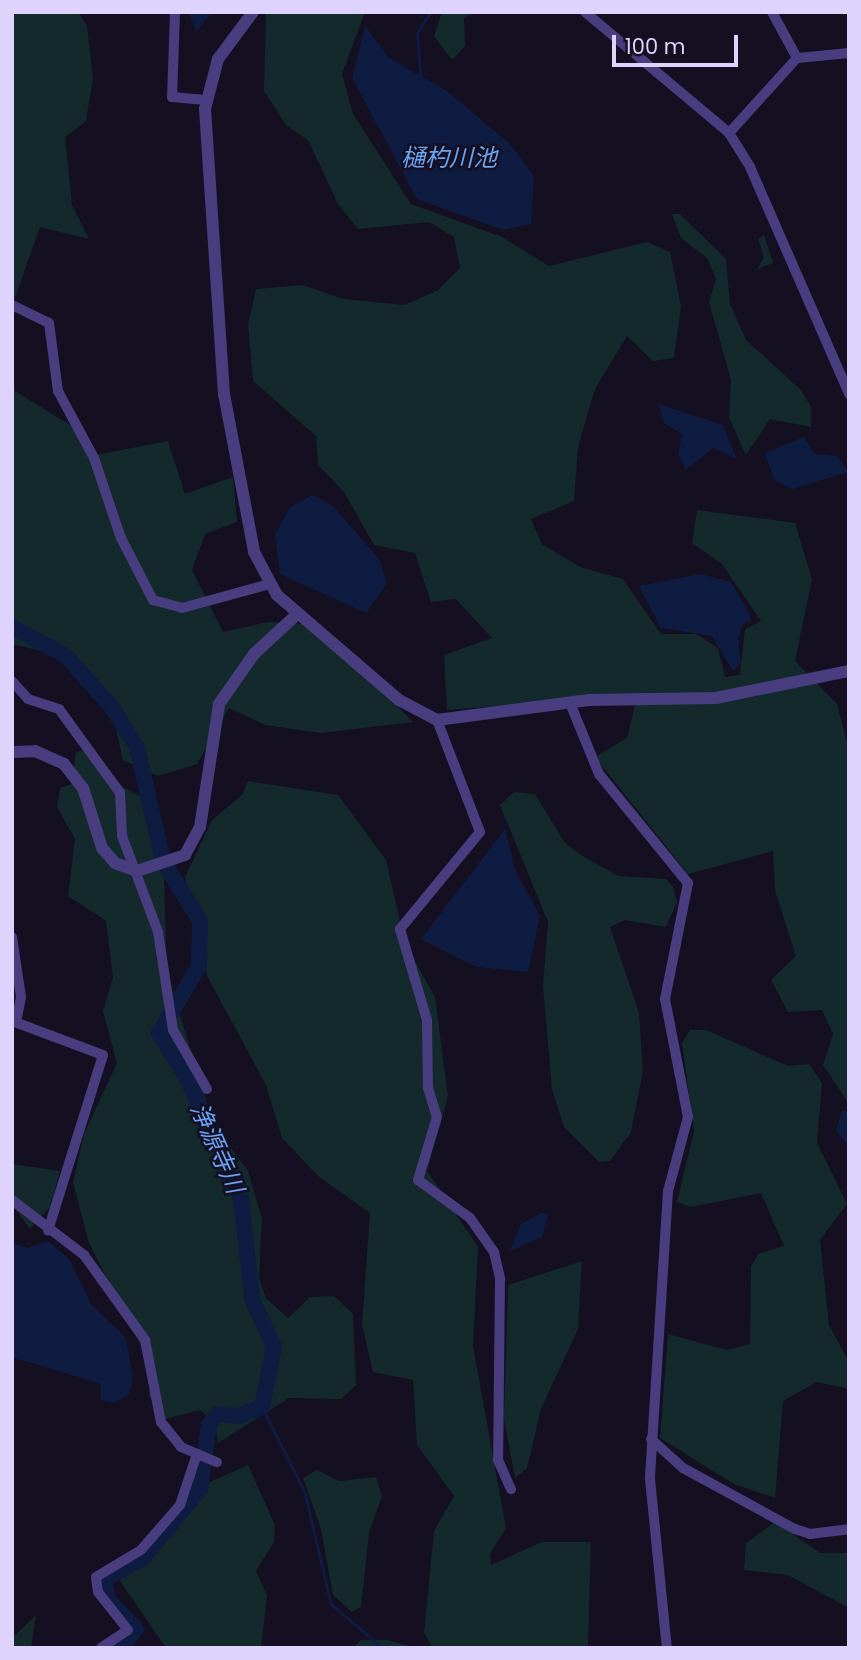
<!DOCTYPE html>
<meta charset="utf-8">
<style>
body{margin:0}
#map{position:relative;width:861px;height:1660px;overflow:hidden;background:#150f22;font-family:Poppins,"Noto Sans JP",sans-serif}
div>[style]{position:absolute}
.green>*{inset:0;background:#13292c}
.water>*{inset:0;background:#0f1c41}
.stream>*{height:2.5px;margin:-1.25px;padding:0 1.25px;transform-origin:1.25px;border-radius:1.25px;background:#0f1c41}
.river>*{height:16px;margin:-8px;padding:0 8px;transform-origin:8px;border-radius:8px;background:#0f1c41}
.minor>*{height:10px;margin:-5px;padding:0 5px;transform-origin:5px;border-radius:5px;background:#483d7e}
.tertiary>*{height:12px;margin:-6px;padding:0 6px;transform-origin:6px;border-radius:6px;background:#483d7e}
span{translate:-50% -50%;white-space:nowrap;text-align:center;line-height:1.15;-webkit-text-stroke:5px #150f22;paint-order:stroke}
.water-label{font-size:24px;color:#68a3f5;font-style:italic}
.frame{position:absolute;inset:0;border:14px solid #ddd3fc;pointer-events:none}
.scale{position:absolute;left:612px;top:35px;width:126px;height:32px;box-sizing:border-box;border:4px solid #ddd3fc;border-top:0;padding-left:9px;font-size:21px;line-height:24px;white-space:nowrap;color:#ddd3fc;-webkit-text-stroke:5px #150f22;paint-order:stroke}
</style>
<div id="map">
<div class="green">
<div style="clip-path:polygon(12px 12px,78px 12px,87px 26px,93px 79px,86px 121px,65px 137px,72px 205px,89px 239px,40px 227px,12px 306px)"></div>
<div style="clip-path:polygon(266px 12px,365px 12px,342px 74px,353px 114px,411px 204px,502px 237px,549px 266px,647px 242px,670px 252px,681px 306px,674px 358px,653px 361px,627px 336px,595px 389px,578px 447px,574px 501px,531px 519px,542px 544px,580px 567px,623px 579px,661px 634px,696px 634px,718px 648px,725px 677px,740px 675px,745px 629px,761px 621px,722px 564px,692px 543px,697px 510px,795px 523px,812px 579px,795px 661px,837px 704px,849px 750px,849px 1104px,823px 1065px,833px 1034px,822px 1010px,788px 1012px,771px 980px,796px 956px,775px 891px,773px 851px,688px 874px,595px 757px,627px 738px,637px 696px,447px 710px,444px 655px,492px 638px,456px 599px,431px 602px,415px 553px,374px 545px,344px 492px,318px 465px,316px 436px,253px 381px,248px 324px,256px 289px,303px 285px,343px 299px,404px 305px,437px 291px,460px 268px,454px 237px,429px 222px,358px 229px,338px 204px,308px 140px,286px 125px,264px 91px)"></div>
<div style="clip-path:polygon(442px 12px,475px 12px,464px 18px,465px 46px,452px 60px,434px 36px)"></div>
<div style="clip-path:polygon(672px 214px,680px 214px,726px 259px,730px 304px,746px 340px,801px 390px,811px 407px,811px 427px,770px 419px,746px 455px,729px 418px,731px 380px,709px 302px,716px 279px,707px 258px,681px 238px)"></div>
<div style="clip-path:polygon(764px 235px,773px 263px,757px 269px,764px 258px,758px 239px)"></div>
<div style="clip-path:polygon(12px 358px,15px 391px,70px 425px,96px 455px,168px 441px,185px 494px,233px 477px,237px 522px,205px 534px,192px 570px,223px 632px,268px 622px,304px 624px,348px 654px,413px 722px,321px 733px,265px 725px,229px 708px,197px 764px,158px 776px,123px 760px,107px 690px,63px 656px,12px 644px)"></div>
<div style="clip-path:polygon(92px 749px,123px 787px,141px 797px,163px 846px,167px 973px,214px 1125px,248px 1171px,262px 1219px,259px 1278px,266px 1298px,288px 1318px,310px 1297px,334px 1296px,353px 1314px,356px 1385px,341px 1399px,289px 1398px,218px 1443px,215px 1422px,200px 1410px,162px 1420px,149px 1396px,151px 1366px,89px 1243px,73px 1182px,84px 1134px,117px 1063px,103px 1011px,113px 977px,106px 921px,68px 896px,75px 839px,57px 807px,60px 788px,72px 784px,76px 752px)"></div>
<div style="clip-path:polygon(248px 781px,338px 795px,386px 860px,405px 943px,435px 997px,448px 1096px,427px 1171px,478px 1247px,473px 1346px,506px 1528px,490px 1554px,491px 1565px,542px 1542px,591px 1542px,588px 1648px,433px 1648px,424px 1633px,434px 1531px,454px 1496px,417px 1445px,413px 1380px,373px 1372px,362px 1325px,370px 1213px,318px 1176px,282px 1138px,266px 1085px,207px 976px,185px 877px,212px 820px,242px 795px)"></div>
<div style="clip-path:polygon(514px 792px,535px 794px,565px 843px,581px 855px,618px 876px,666px 879px,673px 887px,677px 902px,666px 927px,625px 920px,610px 927px,639px 1013px,643px 1071px,631px 1132px,610px 1161px,599px 1162px,564px 1127px,552px 1089px,543px 986px,548px 922px,500px 805px)"></div>
<div style="clip-path:polygon(690px 1030px,706px 1030px,788px 1066px,809px 1064px,822px 1083px,817px 1143px,847px 1204px,820px 1240px,829px 1325px,849px 1362px,849px 1389px,817px 1382px,783px 1401px,775px 1498px,734px 1484px,660px 1438px,668px 1334px,727px 1350px,750px 1344px,751px 1267px,758px 1254px,784px 1246px,761px 1193px,691px 1207px,677px 1202px,694px 1131px,682px 1043px)"></div>
<div style="clip-path:polygon(12px 1164px,60px 1171px,50px 1207px,30px 1229px,12px 1205px)"></div>
<div style="clip-path:polygon(582px 1261px,578px 1329px,541px 1409px,527px 1468px,515px 1478px,504px 1419px,508px 1285px)"></div>
<div style="clip-path:polygon(248px 1465px,275px 1525px,274px 1542px,256px 1571px,267px 1596px,261px 1648px,166px 1648px,118px 1578px,196px 1504px,205px 1484px)"></div>
<div style="clip-path:polygon(317px 1470px,339px 1481px,376px 1477px,382px 1496px,369px 1533px,361px 1607px,352px 1612px,333px 1595px,321px 1529px,303px 1478px)"></div>
<div style="clip-path:polygon(775px 1522px,820px 1553px,849px 1553px,849px 1608px,788px 1575px,744px 1570px,746px 1543px)"></div>
<div style="clip-path:polygon(36px 1615px,31px 1648px,12px 1648px,12px 1638px)"></div>
<div style="clip-path:polygon(361px 1640px,388px 1640px,415px 1648px,353px 1648px)"></div>
</div>
<div class="water">
<div style="clip-path:polygon(189px 12px,212px 12px,196px 32px)"></div>
<div style="clip-path:polygon(365px 26px,389px 58px,447px 91px,510px 144px,534px 176px,531px 224px,503px 230px,417px 199px,352px 78px)"></div>
<div style="clip-path:polygon(658px 404px,723px 425px,737px 459px,713px 448px,686px 470px,678px 454px,682px 434px,664px 423px)"></div>
<div style="clip-path:polygon(804px 437px,815px 454px,837px 456px,848px 472px,793px 489px,774px 480px,765px 453px)"></div>
<div style="clip-path:polygon(312px 495px,333px 506px,379px 559px,387px 583px,366px 613px,280px 574px,275px 535px,289px 508px)"></div>
<div style="clip-path:polygon(701px 574px,731px 582px,749px 613px,751px 621px,742px 624px,738px 640px,741px 663px,733px 671px,712px 636px,661px 628px,639px 586px)"></div>
<div style="clip-path:polygon(505px 829px,516px 872px,540px 916px,528px 972px,477px 967px,421px 939px)"></div>
<div style="clip-path:polygon(842px 1111px,849px 1111px,849px 1147px,836px 1130px)"></div>
<div style="clip-path:polygon(541px 1213px,548px 1214px,542px 1237px,510px 1251px,521px 1224px)"></div>
<div style="clip-path:polygon(48px 1241px,69px 1259px,91px 1304px,126px 1338px,133px 1378px,129px 1394px,114px 1403px,101px 1400px,101px 1384px,12px 1357px,12px 1243px,27px 1248px)"></div>
</div>
<div class="stream">
<div style="left:421px;top:82px;width:49px;rotate:-94.7deg"></div>
<div style="left:417px;top:33px;width:25px;rotate:-58deg"></div>
<div style="left:262px;top:1407px;width:95px;rotate:63.2deg"></div>
<div style="left:305px;top:1492px;width:115px;rotate:76.9deg"></div>
<div style="left:331px;top:1604px;width:68px;rotate:40.2deg"></div>
</div>
<div class="river">
<div style="left:12px;top:627px;width:61px;rotate:28.2deg"></div>
<div style="left:66px;top:656px;width:69px;rotate:48deg"></div>
<div style="left:112px;top:707px;width:48px;rotate:58.6deg"></div>
<div style="left:137px;top:748px;width:116px;rotate:77deg"></div>
<div style="left:163px;top:861px;width:70px;rotate:58.3deg"></div>
<div style="left:200px;top:921px;width:45px;rotate:91.3deg"></div>
<div style="left:199px;top:966px;width:78px;rotate:120.8deg"></div>
<div style="left:159px;top:1033px;width:53px;rotate:58.1deg"></div>
<div style="left:187px;top:1078px;width:133px;rotate:65.9deg"></div>
<div style="left:241px;top:1199px;width:101px;rotate:83.7deg"></div>
<div style="left:252px;top:1299px;width:53px;rotate:65.4deg"></div>
<div style="left:274px;top:1347px;width:61px;rotate:101.3deg"></div>
<div style="left:262px;top:1407px;width:25px;rotate:159deg"></div>
<div style="left:239px;top:1416px;width:21px;rotate:-175deg"></div>
<div style="left:218px;top:1414px;width:14px;rotate:129deg"></div>
<div style="left:209px;top:1425px;width:65px;rotate:98deg"></div>
<div style="left:200px;top:1489px;width:91px;rotate:129.6deg"></div>
<div style="left:142px;top:1559px;width:43px;rotate:152.2deg"></div>
<div style="left:104px;top:1579px;width:21px;rotate:79deg"></div>
<div style="left:108px;top:1600px;width:40px;rotate:46deg"></div>
<div style="left:136px;top:1629px;width:25px;rotate:130deg"></div>
</div>
<div class="minor">
<div style="left:175px;top:12px;width:85px;rotate:92deg"></div>
<div style="left:172px;top:97px;width:34px;rotate:5deg"></div>
<div style="left:585px;top:12px;width:188px;rotate:40deg"></div>
<div style="left:772px;top:12px;width:52px;rotate:61.5deg"></div>
<div style="left:849px;top:53px;width:52px;rotate:174.5deg"></div>
<div style="left:797px;top:58px;width:101px;rotate:132.2deg"></div>
<div style="left:729px;top:133px;width:40px;rotate:58deg"></div>
<div style="left:750px;top:167px;width:248px;rotate:66.4deg"></div>
<div style="left:12px;top:305px;width:41px;rotate:25.9deg"></div>
<div style="left:49px;top:323px;width:69px;rotate:82.5deg"></div>
<div style="left:58px;top:391px;width:76px;rotate:61.8deg"></div>
<div style="left:94px;top:458px;width:84px;rotate:71.4deg"></div>
<div style="left:121px;top:538px;width:70px;rotate:62.7deg"></div>
<div style="left:153px;top:600px;width:30px;rotate:15deg"></div>
<div style="left:182px;top:608px;width:91px;rotate:-15.3deg"></div>
<div style="left:12px;top:681px;width:24px;rotate:48deg"></div>
<div style="left:28px;top:699px;width:33px;rotate:18deg"></div>
<div style="left:59px;top:709px;width:104px;rotate:54deg"></div>
<div style="left:120px;top:793px;width:43px;rotate:87.3deg"></div>
<div style="left:122px;top:836px;width:103px;rotate:69.4deg"></div>
<div style="left:158px;top:932px;width:99px;rotate:81.3deg"></div>
<div style="left:173px;top:1030px;width:68px;rotate:60deg"></div>
<div style="left:570px;top:703px;width:77px;rotate:67.8deg"></div>
<div style="left:599px;top:774px;width:141px;rotate:50.8deg"></div>
<div style="left:688px;top:883px;width:118px;rotate:101.2deg"></div>
<div style="left:665px;top:999px;width:120px;rotate:79deg"></div>
<div style="left:688px;top:1117px;width:77px;rotate:105.1deg"></div>
<div style="left:668px;top:1191px;width:289px;rotate:93.6deg"></div>
<div style="left:650px;top:1479px;width:170px;rotate:84.3deg"></div>
<div style="left:437px;top:720px;width:120px;rotate:69deg"></div>
<div style="left:480px;top:832px;width:126px;rotate:129.5deg"></div>
<div style="left:400px;top:929px;width:95px;rotate:73.5deg"></div>
<div style="left:427px;top:1020px;width:68px;rotate:89.2deg"></div>
<div style="left:428px;top:1088px;width:30px;rotate:73deg"></div>
<div style="left:437px;top:1117px;width:66px;rotate:106.8deg"></div>
<div style="left:418px;top:1180px;width:64px;rotate:36.2deg"></div>
<div style="left:470px;top:1218px;width:42px;rotate:54.8deg"></div>
<div style="left:494px;top:1252px;width:28px;rotate:77deg"></div>
<div style="left:500px;top:1279px;width:181px;rotate:90.6deg"></div>
<div style="left:498px;top:1460px;width:32px;rotate:66deg"></div>
<div style="left:12px;top:937px;width:61px;rotate:81.5deg"></div>
<div style="left:21px;top:997px;width:26px;rotate:101deg"></div>
<div style="left:12px;top:1021px;width:97px;rotate:20.5deg"></div>
<div style="left:103px;top:1055px;width:184px;rotate:107.4deg"></div>
<div style="left:12px;top:1200px;width:91px;rotate:37.4deg"></div>
<div style="left:84px;top:1255px;width:105px;rotate:54.3deg"></div>
<div style="left:145px;top:1340px;width:84px;rotate:79deg"></div>
<div style="left:161px;top:1422px;width:32px;rotate:51deg"></div>
<div style="left:181px;top:1447px;width:39px;rotate:23deg"></div>
<div style="left:651px;top:1439px;width:43px;rotate:42.2deg"></div>
<div style="left:683px;top:1468px;width:128px;rotate:28.6deg"></div>
<div style="left:795px;top:1529px;width:16px;rotate:18deg"></div>
<div style="left:810px;top:1534px;width:39px;rotate:-7deg"></div>
<div style="left:101px;top:1648px;width:32px;rotate:-34deg"></div>
<div style="left:128px;top:1630px;width:48px;rotate:-128.3deg"></div>
<div style="left:98px;top:1592px;width:15px;rotate:-98deg"></div>
<div style="left:96px;top:1577px;width:52px;rotate:-31deg"></div>
<div style="left:141px;top:1550px;width:60px;rotate:-49.1deg"></div>
<div style="left:180px;top:1505px;width:54px;rotate:-71.6deg"></div>
</div>
<div class="tertiary">
<div style="left:253px;top:12px;width:59px;rotate:126.7deg"></div>
<div style="left:218px;top:59px;width:52px;rotate:104.6deg"></div>
<div style="left:205px;top:109px;width:286px;rotate:86.2deg"></div>
<div style="left:224px;top:394px;width:161px;rotate:79.2deg"></div>
<div style="left:254px;top:552px;width:49px;rotate:61.9deg"></div>
<div style="left:277px;top:595px;width:161px;rotate:40.7deg"></div>
<div style="left:399px;top:700px;width:43px;rotate:27.8deg"></div>
<div style="left:437px;top:720px;width:153px;rotate:-7.5deg"></div>
<div style="left:589px;top:700px;width:127px;rotate:-0.9deg"></div>
<div style="left:716px;top:698px;width:136px;rotate:-11.5deg"></div>
<div style="left:12px;top:752px;width:23px;rotate:-2deg"></div>
<div style="left:35px;top:751px;width:32px;rotate:24deg"></div>
<div style="left:64px;top:764px;width:31px;rotate:52deg"></div>
<div style="left:83px;top:788px;width:63px;rotate:72.4deg"></div>
<div style="left:102px;top:848px;width:20px;rotate:49deg"></div>
<div style="left:115px;top:863px;width:23px;rotate:20deg"></div>
<div style="left:137px;top:871px;width:51px;rotate:-18.4deg"></div>
<div style="left:185px;top:855px;width:32px;rotate:-62deg"></div>
<div style="left:200px;top:827px;width:124px;rotate:-81.2deg"></div>
<div style="left:219px;top:704px;width:61px;rotate:-55deg"></div>
<div style="left:254px;top:654px;width:59px;rotate:-42.9deg"></div>
</div>
<div class="water-label">
<span style="left:449px;top:158px">樋杓川池</span>
<span style="left:217px;top:1148px;rotate:66deg">浄源寺川</span>
</div>
<div class="frame"></div>
<div class="scale">100 m</div>
</div>
